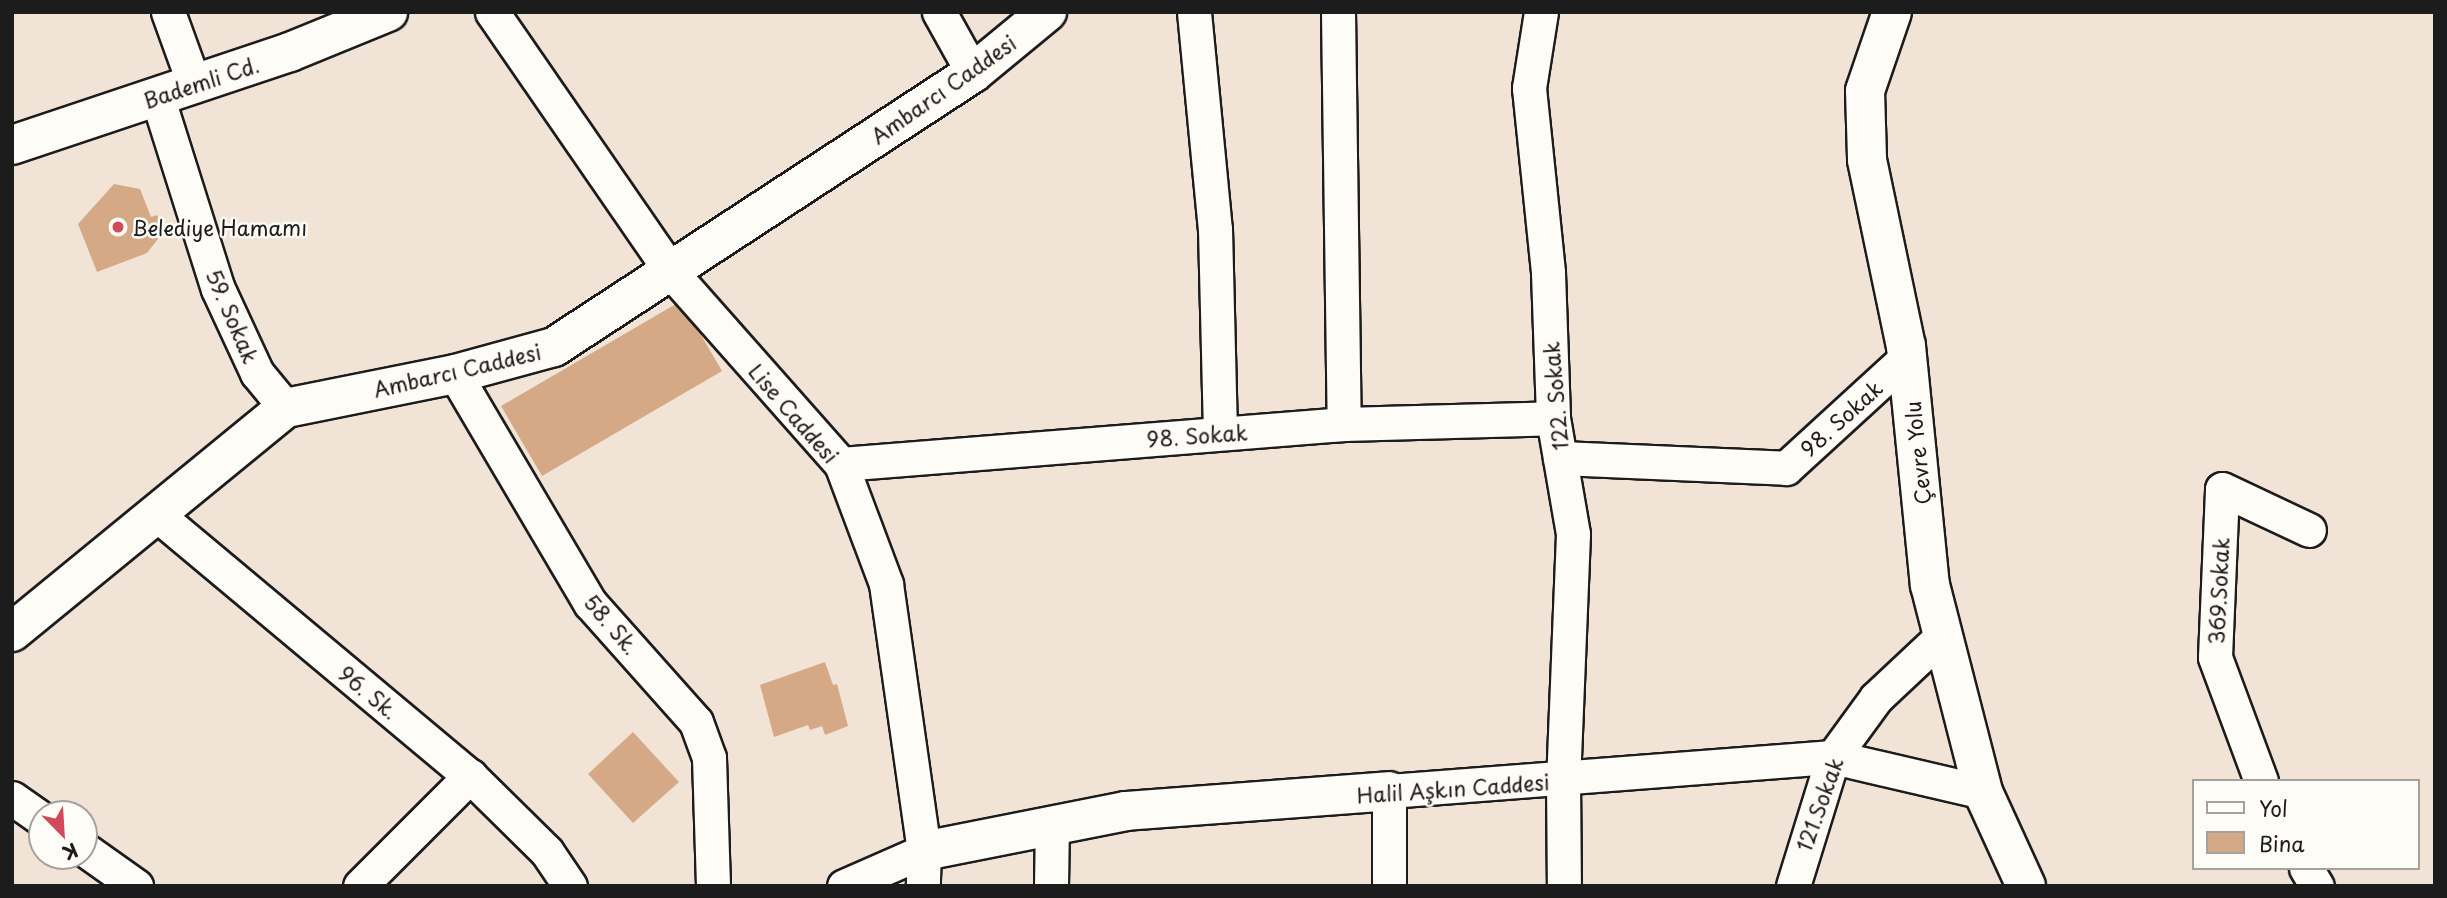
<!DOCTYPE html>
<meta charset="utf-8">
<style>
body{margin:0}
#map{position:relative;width:2447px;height:898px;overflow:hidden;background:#f1e3d5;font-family:"Playpen Sans",sans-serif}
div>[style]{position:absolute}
.building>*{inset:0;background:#d5a986}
.roads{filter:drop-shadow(2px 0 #1c1c1c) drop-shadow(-2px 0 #1c1c1c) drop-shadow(0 2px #1c1c1c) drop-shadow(0 -2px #1c1c1c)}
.minor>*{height:33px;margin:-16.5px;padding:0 16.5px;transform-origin:16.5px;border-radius:16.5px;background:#fdfcf7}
.tertiary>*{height:38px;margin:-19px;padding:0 19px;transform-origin:19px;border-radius:19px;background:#fdfcf7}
.dots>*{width:19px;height:19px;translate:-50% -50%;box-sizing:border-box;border:4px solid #fdfcf7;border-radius:50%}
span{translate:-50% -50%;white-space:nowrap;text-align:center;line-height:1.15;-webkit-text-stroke:5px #fdfcf7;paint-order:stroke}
.street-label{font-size:21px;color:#1c1c1c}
.poi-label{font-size:21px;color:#1c1c1c}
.left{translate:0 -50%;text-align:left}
.frame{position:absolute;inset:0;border:14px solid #1c1c1c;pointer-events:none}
.legend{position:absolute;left:2192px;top:779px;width:228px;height:91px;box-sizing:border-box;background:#fdfcf7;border:2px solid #a3a29f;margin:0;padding:9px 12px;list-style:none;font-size:21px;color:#1c1c1c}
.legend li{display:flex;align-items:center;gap:14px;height:35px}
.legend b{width:35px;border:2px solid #a3a29f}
.north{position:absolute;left:28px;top:800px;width:70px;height:70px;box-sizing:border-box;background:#fdfcf7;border:2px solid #a3a29f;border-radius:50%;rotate:156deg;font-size:19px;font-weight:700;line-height:28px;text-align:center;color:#1c1c1c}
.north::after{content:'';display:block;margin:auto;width:24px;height:32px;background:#d1495b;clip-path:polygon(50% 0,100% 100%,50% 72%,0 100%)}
</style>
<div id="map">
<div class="building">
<div style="clip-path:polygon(114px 184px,140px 189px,151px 217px,157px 215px,161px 224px,154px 230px,158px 239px,147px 253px,97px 272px,78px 224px)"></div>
<div style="clip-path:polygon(681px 301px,722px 371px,542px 476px,501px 406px)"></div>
<div style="clip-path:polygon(825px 662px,833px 685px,837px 684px,848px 726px,825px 735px,822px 726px,810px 730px,808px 725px,774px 737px,760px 685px)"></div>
<div style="clip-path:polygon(633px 732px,679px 782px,633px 823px,588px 774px)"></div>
</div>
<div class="roads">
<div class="minor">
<div style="left:168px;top:12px;width:77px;rotate:70.1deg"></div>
<div style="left:492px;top:12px;width:317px;rotate:55.4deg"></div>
<div style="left:672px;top:273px;width:255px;rotate:48.5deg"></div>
<div style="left:841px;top:464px;width:128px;rotate:69.4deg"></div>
<div style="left:886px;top:584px;width:270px;rotate:81.9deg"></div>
<div style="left:924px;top:851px;width:35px;rotate:92deg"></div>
<div style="left:939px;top:12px;width:70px;rotate:60.9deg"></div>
<div style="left:1194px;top:12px;width:218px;rotate:84.5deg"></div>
<div style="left:1215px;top:229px;width:204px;rotate:88.6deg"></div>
<div style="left:1338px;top:12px;width:412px;rotate:89.2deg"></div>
<div style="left:1541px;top:12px;width:77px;rotate:99deg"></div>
<div style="left:1529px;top:88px;width:186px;rotate:84.1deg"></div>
<div style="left:1548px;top:273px;width:145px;rotate:88deg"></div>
<div style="left:1553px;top:418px;width:118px;rotate:80.2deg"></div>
<div style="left:1573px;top:534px;width:246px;rotate:92.3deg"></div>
<div style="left:1563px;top:780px;width:106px;rotate:89.5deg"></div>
<div style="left:157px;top:96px;width:202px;rotate:72.5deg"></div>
<div style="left:218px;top:289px;width:93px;rotate:65.1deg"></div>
<div style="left:257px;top:373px;width:45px;rotate:50.4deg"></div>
<div style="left:455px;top:374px;width:266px;rotate:59.5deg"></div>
<div style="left:590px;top:603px;width:159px;rotate:48.3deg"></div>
<div style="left:696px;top:722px;width:38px;rotate:70deg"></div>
<div style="left:709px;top:758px;width:128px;rotate:88.2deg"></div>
<div style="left:1560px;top:458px;width:226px;rotate:2.5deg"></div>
<div style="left:1786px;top:468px;width:164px;rotate:-42.5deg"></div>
<div style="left:841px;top:464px;width:505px;rotate:-4.55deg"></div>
<div style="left:1344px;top:424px;width:209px;rotate:-1.6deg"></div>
<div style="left:155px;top:513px;width:410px;rotate:39.9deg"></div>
<div style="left:470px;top:776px;width:108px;rotate:44.6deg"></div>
<div style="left:547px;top:852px;width:41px;rotate:55.9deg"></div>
<div style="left:2261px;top:781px;width:132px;rotate:-110.4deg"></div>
<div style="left:2215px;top:657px;width:168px;rotate:-87.6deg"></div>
<div style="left:2222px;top:489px;width:96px;rotate:25.2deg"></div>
<div style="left:12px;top:798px;width:37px;rotate:35deg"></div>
<div style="left:84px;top:849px;width:64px;rotate:35.4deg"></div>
<div style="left:2306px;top:868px;width:21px;rotate:59deg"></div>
<div style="left:360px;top:886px;width:156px;rotate:-45deg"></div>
<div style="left:844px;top:886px;width:87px;rotate:-23.6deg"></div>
<div style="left:1051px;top:886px;width:61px;rotate:-89.1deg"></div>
<div style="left:1389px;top:886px;width:95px;rotate:-90deg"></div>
<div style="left:1389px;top:791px;width:445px;rotate:-4.4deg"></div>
<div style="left:1833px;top:757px;width:154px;rotate:13.1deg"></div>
<div style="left:1793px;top:886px;width:135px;rotate:-72.8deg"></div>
<div style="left:1833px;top:757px;width:73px;rotate:-53.9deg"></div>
<div style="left:1876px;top:698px;width:92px;rotate:-43.2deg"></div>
</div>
<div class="tertiary">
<div style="left:1892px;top:12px;width:83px;rotate:108.9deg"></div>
<div style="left:1865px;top:91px;width:69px;rotate:88.3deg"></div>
<div style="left:1867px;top:160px;width:190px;rotate:78.2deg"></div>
<div style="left:1906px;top:346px;width:240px;rotate:84.3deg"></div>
<div style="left:1930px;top:585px;width:214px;rotate:75.6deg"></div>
<div style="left:1983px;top:792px;width:103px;rotate:65.4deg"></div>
<div style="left:12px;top:145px;width:293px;rotate:-18.5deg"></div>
<div style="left:290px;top:52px;width:106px;rotate:-22.2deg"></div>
<div style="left:12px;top:632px;width:354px;rotate:-39.3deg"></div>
<div style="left:286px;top:408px;width:172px;rotate:-11.4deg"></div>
<div style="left:455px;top:374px;width:103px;rotate:-15.3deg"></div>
<div style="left:554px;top:347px;width:501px;rotate:-33.18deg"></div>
<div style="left:973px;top:73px;width:96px;rotate:-39.5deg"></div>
<div style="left:924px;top:851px;width:206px;rotate:-11.2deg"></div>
<div style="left:1126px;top:811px;width:264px;rotate:-4.3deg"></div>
</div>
</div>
<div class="dots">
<div style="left:118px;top:227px;background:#d1495b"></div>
</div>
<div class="street-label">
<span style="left:201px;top:82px;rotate:-18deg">Bademli Cd.</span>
<span style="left:943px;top:89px;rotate:-35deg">Ambarcı Caddesi</span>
<span style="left:233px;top:316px;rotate:67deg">59. Sokak</span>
<span style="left:457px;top:370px;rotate:-13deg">Ambarcı Caddesi</span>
<span style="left:1555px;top:396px;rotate:-95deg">122. Sokak</span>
<span style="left:794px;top:413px;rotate:49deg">Lise Caddesi</span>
<span style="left:1841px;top:418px;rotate:-42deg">98. Sokak</span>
<span style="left:1197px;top:435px;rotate:-4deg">98. Sokak</span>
<span style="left:1917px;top:453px;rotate:-96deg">Çevre Yolu</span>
<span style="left:2218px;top:591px;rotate:-87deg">369.Sokak</span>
<span style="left:612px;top:624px;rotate:50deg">58. Sk.</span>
<span style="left:369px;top:692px;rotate:40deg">96. Sk.</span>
<span style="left:1453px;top:788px;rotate:-4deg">Halil Aşkın Caddesi</span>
<span style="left:1819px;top:804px;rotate:-70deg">121.Sokak</span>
</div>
<div class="poi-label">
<span class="left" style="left:132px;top:227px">Belediye Hamamı</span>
</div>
<div class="frame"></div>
<ul class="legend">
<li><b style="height:9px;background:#fdfcf7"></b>Yol</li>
<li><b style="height:19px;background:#d5a986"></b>Bina</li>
</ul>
<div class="north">K</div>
</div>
